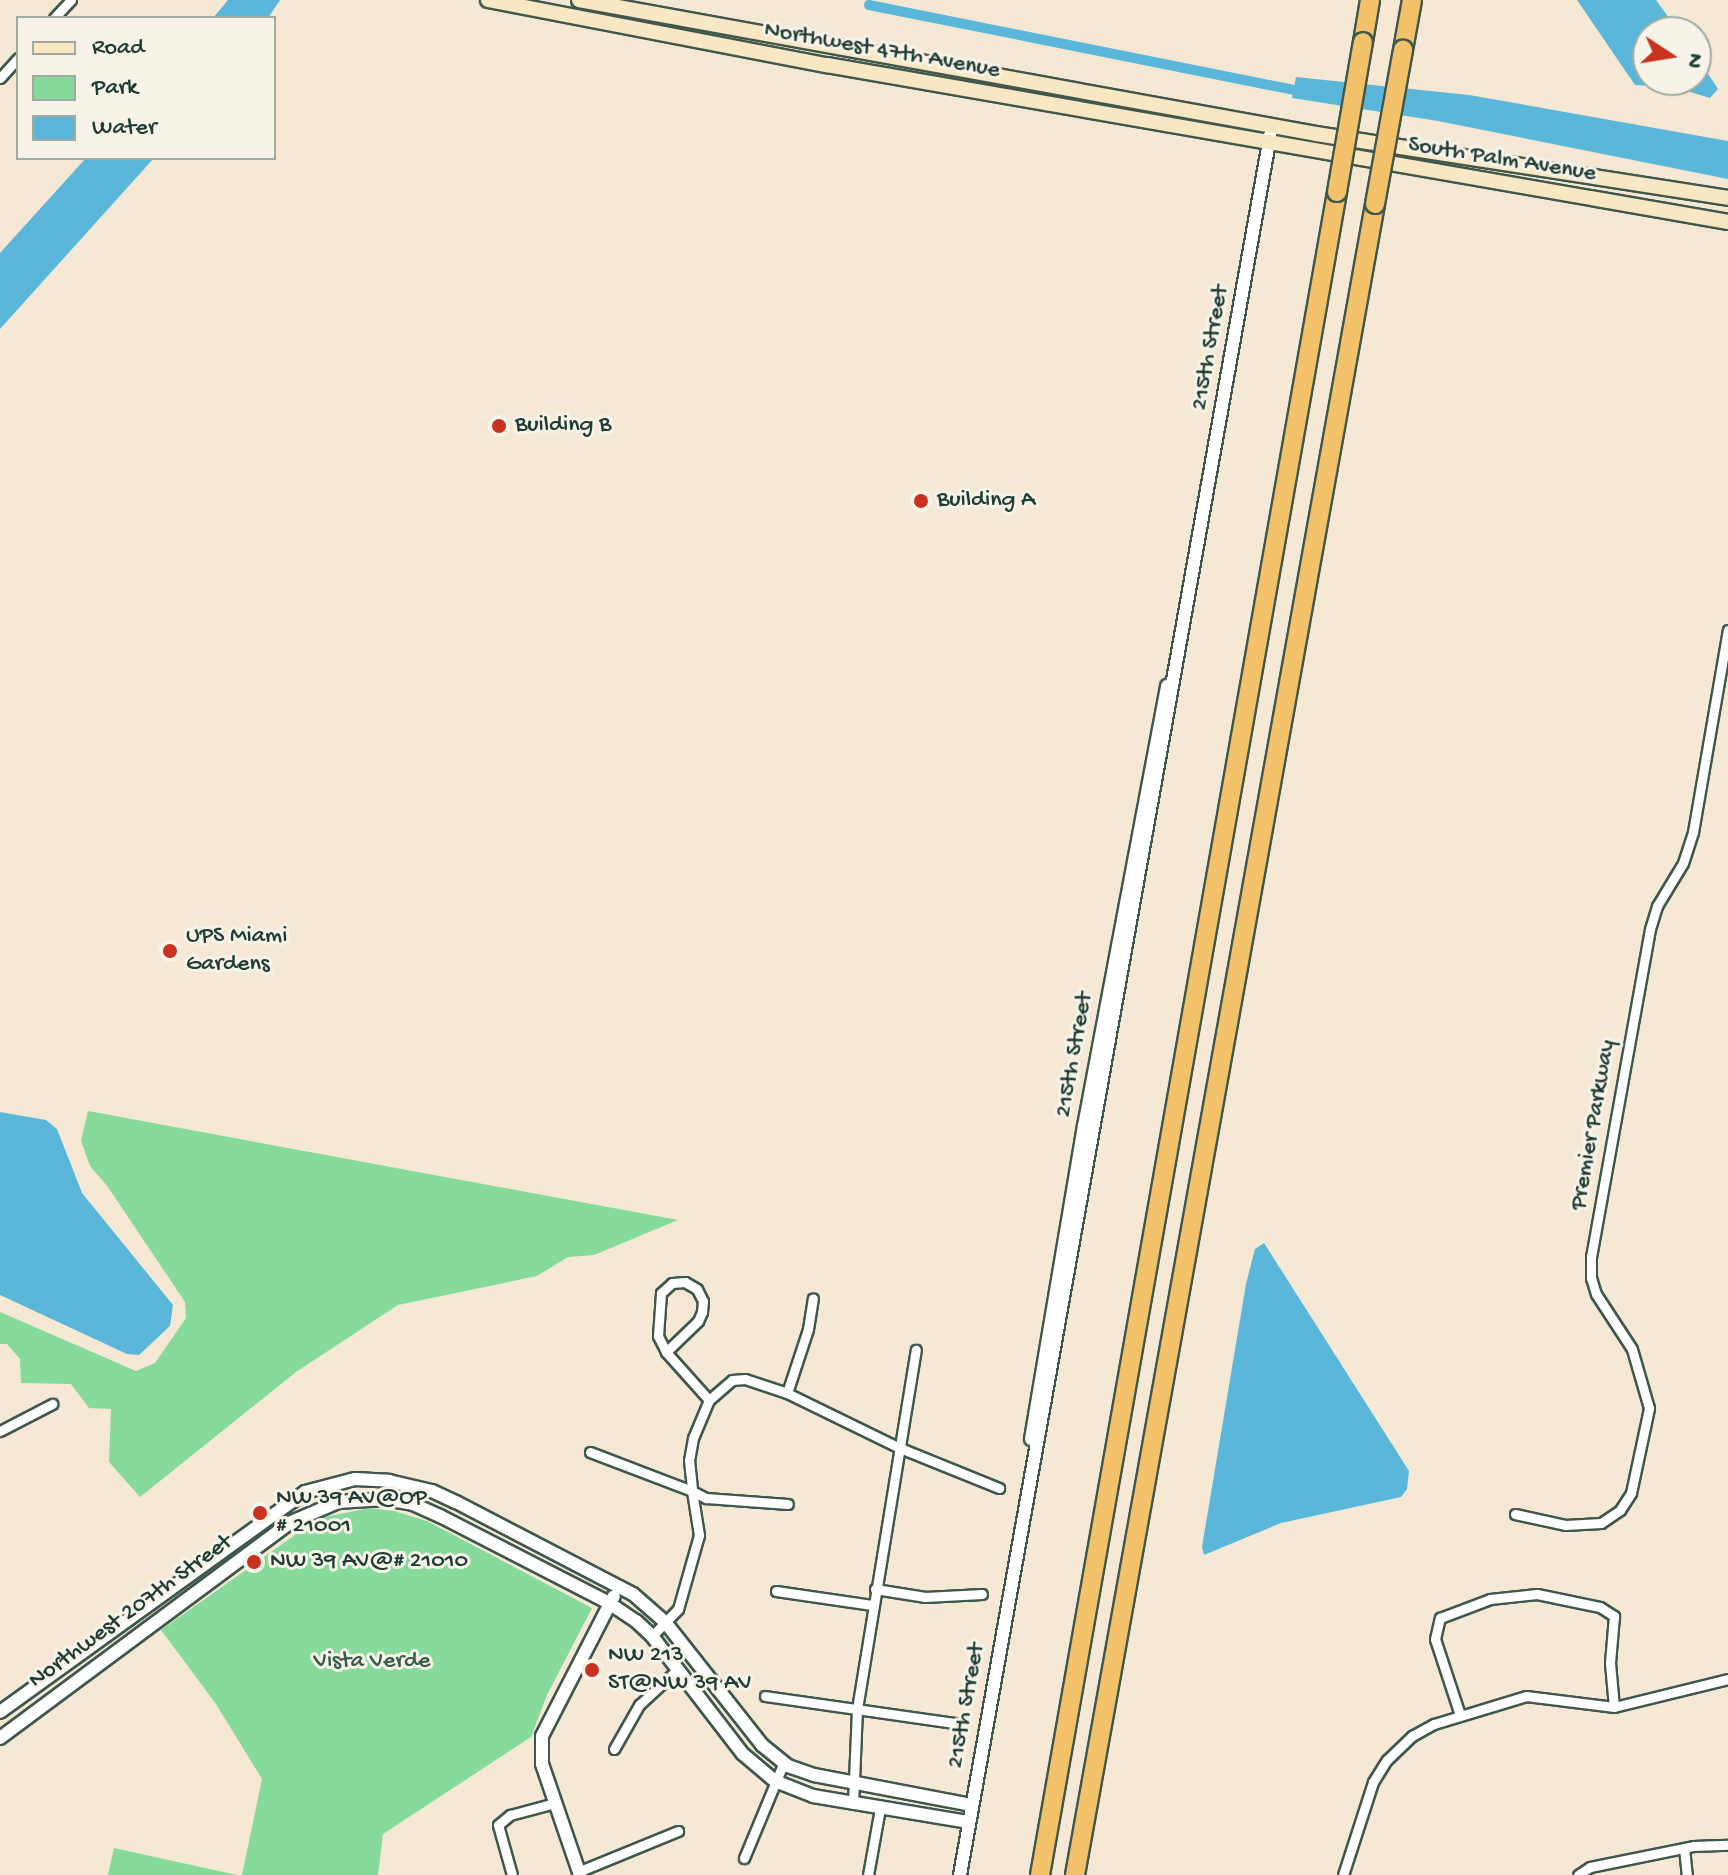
<!DOCTYPE html>
<style>
body{margin:0}
#map{position:relative;width:1728px;height:1875px;overflow:hidden;background:#f5e8d5;font-family:"Gochi Hand",sans-serif}
div>[style]{position:absolute}
.green>*{inset:0;background:#86da9c}
.water>*{inset:0;background:#5bb7d9}
.canal>*{height:10px;margin:-5px;padding:0 5px;transform-origin:5px;border-radius:5px;background:#5bb7d9}
.roads{filter:drop-shadow(2px 0 #3f574c) drop-shadow(-2px 0 #3f574c) drop-shadow(0 2px #3f574c) drop-shadow(0 -2px #3f574c)}
.minor>*{height:9px;margin:-4.5px;padding:0 4.5px;transform-origin:4.5px;border-radius:4.5px;background:#fff}
.tertiary>*{height:12px;margin:-6px;padding:0 6px;transform-origin:6px;border-radius:6px;background:#fff}
.secondary>*{height:14px;margin:-7px;padding:0 7px;transform-origin:7px;border-radius:7px;background:#fae7c3}
.motorway>*{height:18px;margin:-9px;padding:0 9px;transform-origin:9px;border-radius:9px;background:#f3c26a}
.bridges{filter:drop-shadow(2px 0 #3f574c) drop-shadow(-2px 0 #3f574c) drop-shadow(0 2px #3f574c) drop-shadow(0 -2px #3f574c)}
.motorway-bridge>*{height:18px;margin:-9px;padding:0 9px;transform-origin:9px;border-radius:9px;background:#f3c26a}
.dots>*{width:22px;height:22px;translate:-50% -50%;box-sizing:border-box;border:4px solid #f7f3e8;border-radius:50%}
span{translate:-50% -50%;white-space:nowrap;text-align:center;line-height:1.15;-webkit-text-stroke:6px #f7f3e8;paint-order:stroke}
.street-label{font-size:24px;color:#1f3d34}
.poi-label{font-size:24px;color:#1f3d34}
.left{translate:0 -50%;text-align:left}
.park-label{font-size:24px;color:#345c49}
.legend{position:absolute;left:16px;top:16px;width:260px;height:144px;box-sizing:border-box;background:#f7f3e8;border:2px solid #a1aaa0;margin:0;padding:10px 14px;list-style:none;font-size:24px;color:#1f3d34}
.legend li{display:flex;align-items:center;gap:16px;height:40px}
.legend b{width:40px;border:2px solid #a1aaa0}
.north{position:absolute;left:1632px;top:16px;width:80px;height:80px;box-sizing:border-box;background:#f7f3e8;border:2px solid #a1aaa0;border-radius:50%;rotate:102deg;font-size:22px;font-weight:700;line-height:32px;text-align:center;color:#1f3d34}
.north::after{content:'';display:block;margin:auto;width:28px;height:36px;background:#c8321e;clip-path:polygon(50% 0,100% 100%,50% 72%,0 100%)}
</style>
<div id="map">
<div class="green">
<div style="clip-path:polygon(88px 1111px,678px 1220px,594px 1255px,568px 1257px,537px 1276px,398px 1305px,296px 1372px,140px 1497px,109px 1462px,111px 1409px,89px 1408px,71px 1384px,21px 1383px,20px 1359px,7px 1344px,0 1344px,0 1312px,136px 1371px,155px 1363px,186px 1318px,185px 1302px,108px 1187px,90px 1166px,81px 1141px)"></div>
<div style="clip-path:polygon(370px 1508px,394px 1511px,427px 1521px,592px 1608px,547px 1695px,531px 1737px,383px 1834px,378px 1875px,242px 1875px,262px 1779px,216px 1704px,161px 1630px,319px 1518px)"></div>
<div style="clip-path:polygon(114px 1848px,237px 1875px,108px 1875px)"></div>
</div>
<div class="water">
<div style="clip-path:polygon(228px 0,280px 0,268px 18px,213px 18px)"></div>
<div style="clip-path:polygon(1577px 0,1656px 0,1679px 32px,1648px 32px,1648px 80px,1696px 80px,1696px 55px,1718px 89px,1710px 98px,1674px 87px,1635px 85px)"></div>
<div style="clip-path:polygon(1296px 77px,1469px 95px,1728px 141px,1728px 179px,1438px 121px,1292px 98px)"></div>
<div style="clip-path:polygon(86px 158px,154px 158px,0 329px,0 253px)"></div>
<div style="clip-path:polygon(0 1112px,46px 1120px,57px 1129px,82px 1193px,173px 1305px,170px 1326px,139px 1355px,127px 1354px,0 1295px)"></div>
<div style="clip-path:polygon(1264px 1243px,1409px 1471px,1407px 1489px,1401px 1497px,1281px 1523px,1204px 1555px,1202px 1547px,1246px 1284px,1255px 1249px)"></div>
</div>
<div class="canal">
<div style="left:869px;top:5px;width:446px;rotate:11.3deg"></div>
</div>
<div class="roads">
<div class="minor">
<div style="left:54px;top:18px;width:25px;rotate:-47deg"></div>
<div style="left:0;top:78px;width:27px;rotate:-48deg"></div>
<div style="left:666px;top:1352px;width:45px;rotate:-44.1deg"></div>
<div style="left:698px;top:1321px;width:10px;rotate:-66deg"></div>
<div style="left:702px;top:1312px;width:11px;rotate:-85deg"></div>
<div style="left:703px;top:1301px;width:13px;rotate:-117deg"></div>
<div style="left:697px;top:1289px;width:14px;rotate:-150deg"></div>
<div style="left:685px;top:1282px;width:13px;rotate:176deg"></div>
<div style="left:672px;top:1283px;width:15px;rotate:138deg"></div>
<div style="left:661px;top:1293px;width:43px;rotate:94deg"></div>
<div style="left:658px;top:1336px;width:18px;rotate:63deg"></div>
<div style="left:666px;top:1352px;width:64px;rotate:48.1deg"></div>
<div style="left:709px;top:1400px;width:41px;rotate:112.8deg"></div>
<div style="left:693px;top:1438px;width:22px;rotate:100deg"></div>
<div style="left:689px;top:1460px;width:31px;rotate:84deg"></div>
<div style="left:692px;top:1491px;width:16px;rotate:27deg"></div>
<div style="left:706px;top:1498px;width:82px;rotate:4.2deg"></div>
<div style="left:787px;top:1393px;width:67px;rotate:-71.8deg"></div>
<div style="left:808px;top:1329px;width:31px;rotate:-81deg"></div>
<div style="left:709px;top:1400px;width:30px;rotate:-41deg"></div>
<div style="left:732px;top:1380px;width:13px;rotate:-4deg"></div>
<div style="left:745px;top:1379px;width:44px;rotate:18.4deg"></div>
<div style="left:787px;top:1393px;width:126px;rotate:26deg"></div>
<div style="left:900px;top:1448px;width:107px;rotate:22deg"></div>
<div style="left:0;top:1431px;width:59px;rotate:-27.4deg"></div>
<div style="left:590px;top:1452px;width:109px;rotate:20.9deg"></div>
<div style="left:692px;top:1491px;width:45px;rotate:81deg"></div>
<div style="left:699px;top:1535px;width:77px;rotate:105.8deg"></div>
<div style="left:678px;top:1609px;width:37px;rotate:134deg"></div>
<div style="left:1515px;top:1514px;width:51px;rotate:12.4deg"></div>
<div style="left:1565px;top:1525px;width:36px;rotate:-3deg"></div>
<div style="left:1601px;top:1523px;width:23px;rotate:-34deg"></div>
<div style="left:1620px;top:1510px;width:20px;rotate:-57deg"></div>
<div style="left:1631px;top:1493px;width:87px;rotate:-78deg"></div>
<div style="left:1649px;top:1408px;width:61px;rotate:-106.1deg"></div>
<div style="left:1632px;top:1349px;width:66px;rotate:-123.2deg"></div>
<div style="left:1596px;top:1294px;width:17px;rotate:-107deg"></div>
<div style="left:1591px;top:1278px;width:21px;rotate:-90deg"></div>
<div style="left:1591px;top:1257px;width:333px;rotate:-79.8deg"></div>
<div style="left:1650px;top:929px;width:24px;rotate:-73deg"></div>
<div style="left:1657px;top:906px;width:50px;rotate:-58.8deg"></div>
<div style="left:1683px;top:863px;width:33px;rotate:-72deg"></div>
<div style="left:1693px;top:832px;width:205px;rotate:-80.2deg"></div>
<div style="left:875px;top:1589px;width:51px;rotate:9.1deg"></div>
<div style="left:925px;top:1597px;width:57px;rotate:-3deg"></div>
<div style="left:776px;top:1591px;width:97px;rotate:8.3deg"></div>
<div style="left:765px;top:1696px;width:192px;rotate:8.1deg"></div>
<div style="left:1460px;top:1715px;width:80px;rotate:-108.2deg"></div>
<div style="left:1435px;top:1639px;width:22px;rotate:-77deg"></div>
<div style="left:1440px;top:1618px;width:53px;rotate:-20.8deg"></div>
<div style="left:1490px;top:1599px;width:47px;rotate:-6.1deg"></div>
<div style="left:1537px;top:1594px;width:64px;rotate:11.7deg"></div>
<div style="left:1600px;top:1607px;width:17px;rotate:33deg"></div>
<div style="left:1614px;top:1616px;width:47px;rotate:94.9deg"></div>
<div style="left:1610px;top:1663px;width:44px;rotate:84.8deg"></div>
<div style="left:614px;top:1749px;width:51px;rotate:-60.4deg"></div>
<div style="left:639px;top:1705px;width:53px;rotate:-42.7deg"></div>
<div style="left:853px;top:1804px;width:95px;rotate:-87.6deg"></div>
<div style="left:857px;top:1709px;width:364px;rotate:-80.7deg"></div>
<div style="left:1684px;top:1848px;width:27px;rotate:84deg"></div>
<div style="left:744px;top:1858px;width:104px;rotate:-67.4deg"></div>
<div style="left:580px;top:1871px;width:106px;rotate:-22.2deg"></div>
<div style="left:512px;top:1875px;width:52px;rotate:-105.6deg"></div>
<div style="left:498px;top:1825px;width:16px;rotate:-40deg"></div>
<div style="left:510px;top:1815px;width:47px;rotate:-14.9deg"></div>
<div style="left:868px;top:1875px;width:68px;rotate:-79.8deg"></div>
<div style="left:1343px;top:1875px;width:98px;rotate:-72.1deg"></div>
<div style="left:1373px;top:1782px;width:26px;rotate:-58deg"></div>
<div style="left:1387px;top:1760px;width:35px;rotate:-44deg"></div>
<div style="left:1412px;top:1736px;width:25px;rotate:-29deg"></div>
<div style="left:1434px;top:1724px;width:96px;rotate:-16.9deg"></div>
<div style="left:1526px;top:1696px;width:89px;rotate:7.1deg"></div>
<div style="left:1614px;top:1707px;width:117px;rotate:-13.8deg"></div>
<div style="left:1578px;top:1875px;width:14px;rotate:-34deg"></div>
<div style="left:1590px;top:1867px;width:105px;rotate:-11.5deg"></div>
<div style="left:1693px;top:1846px;width:35px;rotate:-2deg"></div>
</div>
<div class="tertiary">
<div style="left:1031px;top:1439px;width:317px;rotate:-80.4deg"></div>
<div style="left:1084px;top:1126px;width:448px;rotate:-79.3deg"></div>
<div style="left:0;top:1712px;width:376px;rotate:-35.8deg"></div>
<div style="left:305px;top:1492px;width:52px;rotate:-14.6deg"></div>
<div style="left:355px;top:1479px;width:34px;rotate:3deg"></div>
<div style="left:389px;top:1481px;width:44px;rotate:13.1deg"></div>
<div style="left:432px;top:1491px;width:26px;rotate:25deg"></div>
<div style="left:456px;top:1502px;width:199px;rotate:27.5deg"></div>
<div style="left:633px;top:1594px;width:43px;rotate:41.2deg"></div>
<div style="left:665px;top:1622px;width:157px;rotate:51.7deg"></div>
<div style="left:762px;top:1745px;width:33px;rotate:39deg"></div>
<div style="left:788px;top:1766px;width:28px;rotate:19deg"></div>
<div style="left:814px;top:1775px;width:161px;rotate:10.8deg"></div>
<div style="left:0;top:1738px;width:360px;rotate:-36.6deg"></div>
<div style="left:289px;top:1523px;width:53px;rotate:-23.2deg"></div>
<div style="left:338px;top:1502px;width:47px;rotate:-3.7deg"></div>
<div style="left:385px;top:1499px;width:28px;rotate:10deg"></div>
<div style="left:413px;top:1504px;width:30px;rotate:24deg"></div>
<div style="left:440px;top:1516px;width:190px;rotate:27.2deg"></div>
<div style="left:609px;top:1603px;width:32px;rotate:34deg"></div>
<div style="left:636px;top:1621px;width:22px;rotate:43deg"></div>
<div style="left:652px;top:1636px;width:149px;rotate:52.4deg"></div>
<div style="left:743px;top:1754px;width:42px;rotate:40.2deg"></div>
<div style="left:775px;top:1781px;width:41px;rotate:21.5deg"></div>
<div style="left:813px;top:1796px;width:158px;rotate:9.5deg"></div>
<div style="left:580px;top:1875px;width:117px;rotate:-108.9deg"></div>
<div style="left:542px;top:1764px;width:28px;rotate:-90deg"></div>
<div style="left:542px;top:1736px;width:157px;rotate:-62.8deg"></div>
<div style="left:960px;top:1875px;width:1777px;rotate:-79.89deg"></div>
</div>
<div class="secondary">
<div style="left:488px;top:0;width:345px;rotate:10.9deg"></div>
<div style="left:827px;top:65px;width:915px;rotate:9.88deg"></div>
<div style="left:579px;top:0;width:749px;rotate:10.3deg"></div>
<div style="left:1316px;top:134px;width:417px;rotate:8.8deg"></div>
</div>
<div class="motorway">
<div style="left:1363px;top:42px;width:43px;rotate:-80.5deg"></div>
<div style="left:1403px;top:50px;width:51px;rotate:-79.8deg"></div>
<div style="left:1040px;top:1875px;width:1709px;rotate:-79.99deg"></div>
<div style="left:1075px;top:1875px;width:1698px;rotate:-79.82deg"></div>
</div>
</div>
<div class="bridges">
<div class="motorway-bridge">
<div style="left:1337px;top:192px;width:152px;rotate:-80.2deg"></div>
<div style="left:1375px;top:204px;width:157px;rotate:-79.7deg"></div>
</div>
</div>
<div class="dots">
<div style="left:499px;top:426px;background:#c8321e"></div>
<div style="left:921px;top:501px;background:#c8321e"></div>
<div style="left:170px;top:951px;background:#c8321e"></div>
<div style="left:260px;top:1513px;background:#c8321e"></div>
<div style="left:254px;top:1562px;background:#c8321e"></div>
<div style="left:592px;top:1670px;background:#c8321e"></div>
</div>
<div class="street-label">
<span style="left:882px;top:51px;rotate:10deg">Northwest 47th Avenue</span>
<span style="left:1502px;top:160px;rotate:9deg">South Palm Avenue</span>
<span style="left:1211px;top:348px;rotate:-80deg">215th Street</span>
<span style="left:1075px;top:1055px;rotate:-80deg">215th Street</span>
<span style="left:1594px;top:1125px;rotate:-80deg">Premier Parkway</span>
<span style="left:131px;top:1612px;rotate:-36deg">Northwest 207th Street</span>
<span style="left:967px;top:1706px;rotate:-80deg">215th Street</span>
</div>
<div class="poi-label">
<span class="left" style="left:515px;top:426px">Building B</span>
<span class="left" style="left:937px;top:501px">Building A</span>
<span class="left" style="left:186px;top:951px">UPS Miami<br>Gardens</span>
<span class="left" style="left:276px;top:1513px">NW 39 AV@OP<br># 21001</span>
<span class="left" style="left:270px;top:1562px">NW 39 AV@# 21010</span>
<span class="left" style="left:608px;top:1670px">NW 213<br>ST@NW 39 AV</span>
</div>
<div class="park-label">
<span style="left:372px;top:1662px">Vista Verde</span>
</div>
<ul class="legend">
<li><b style="height:10px;background:#fae7c3"></b>Road</li>
<li><b style="height:22px;background:#86da9c"></b>Park</li>
<li><b style="height:22px;background:#5bb7d9"></b>Water</li>
</ul>
<div class="north">N</div>
</div>
